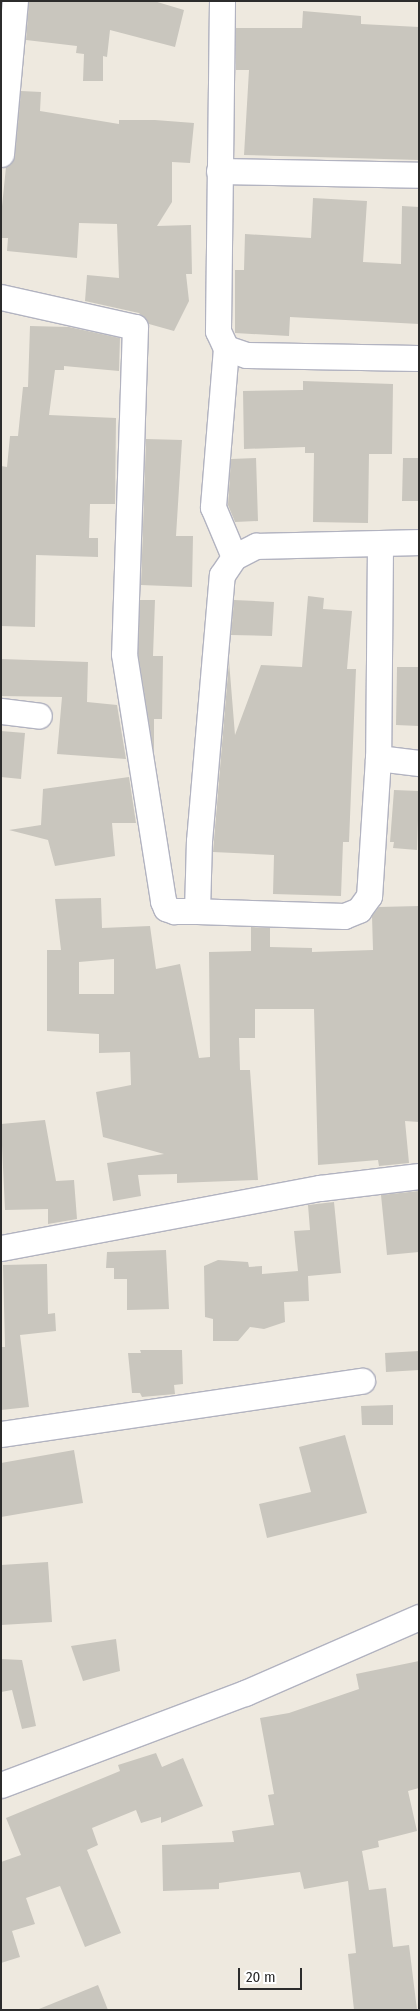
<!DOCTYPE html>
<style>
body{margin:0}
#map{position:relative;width:420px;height:2011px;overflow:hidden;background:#eee9df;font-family:"Fira Sans Condensed",sans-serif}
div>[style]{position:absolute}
.building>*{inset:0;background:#c9c6be}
.roads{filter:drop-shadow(1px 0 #b2b3c0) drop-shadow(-1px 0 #b2b3c0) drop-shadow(0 1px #b2b3c0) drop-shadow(0 -1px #b2b3c0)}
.minor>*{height:25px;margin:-12.5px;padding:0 12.5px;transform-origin:12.5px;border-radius:12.5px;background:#fff}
span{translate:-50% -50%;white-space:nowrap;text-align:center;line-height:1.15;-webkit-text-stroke:5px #fff;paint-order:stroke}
.frame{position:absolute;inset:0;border:2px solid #2c2c2c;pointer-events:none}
.scale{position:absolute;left:238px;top:1968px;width:64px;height:22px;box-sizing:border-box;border:2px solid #2c2c2c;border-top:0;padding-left:6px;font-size:15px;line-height:18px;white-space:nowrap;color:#2c2c2c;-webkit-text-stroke:4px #fff;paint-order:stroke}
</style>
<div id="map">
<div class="building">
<div style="clip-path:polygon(29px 1px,154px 1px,184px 10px,175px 47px,110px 30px,107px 57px,103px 56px,103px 81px,83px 81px,84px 54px,76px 53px,77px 46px,26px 40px)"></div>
<div style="clip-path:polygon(303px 11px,361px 16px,361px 24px,419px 27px,419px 160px,244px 155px,249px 70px,236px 70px,236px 28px,302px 28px)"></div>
<div style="clip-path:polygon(21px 91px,41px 92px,40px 111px,119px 124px,119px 120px,155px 120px,194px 123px,190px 163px,172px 162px,172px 202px,157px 226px,191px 225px,192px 274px,186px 274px,189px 301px,174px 331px,149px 324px,139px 313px,85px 301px,87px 275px,119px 278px,117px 224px,79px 223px,77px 258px,7px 251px,8px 238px,1px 238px,1px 216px,6px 167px,15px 155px)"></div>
<div style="clip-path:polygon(313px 198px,367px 201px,363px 262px,401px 264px,402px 206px,419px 207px,419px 324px,290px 317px,289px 336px,235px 333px,235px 270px,244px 270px,245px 234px,311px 238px)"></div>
<div style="clip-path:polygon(30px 326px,69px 327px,120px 338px,119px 371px,64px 366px,64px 370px,55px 370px,49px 415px,116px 418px,115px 504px,90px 504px,89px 538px,98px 538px,98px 557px,36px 555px,35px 627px,1px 626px,1px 466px,7px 467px,10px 436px,18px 436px,23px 387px,28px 387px)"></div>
<div style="clip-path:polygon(303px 381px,393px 384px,392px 454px,369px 454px,368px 523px,313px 522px,314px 453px,305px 453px,305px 447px,244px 449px,243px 391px,303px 390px)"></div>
<div style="clip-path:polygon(146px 439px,182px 440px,176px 536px,193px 536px,192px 587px,141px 585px)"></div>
<div style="clip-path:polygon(256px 458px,258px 521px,235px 522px,228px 505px,231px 459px)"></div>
<div style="clip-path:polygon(403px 458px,419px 458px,419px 501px,402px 501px)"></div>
<div style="clip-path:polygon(308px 596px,324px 598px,323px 609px,352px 611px,347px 669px,356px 669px,349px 842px,343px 842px,341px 896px,273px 894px,274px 855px,213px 852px,229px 661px,235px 735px,261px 665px,302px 667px)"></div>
<div style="clip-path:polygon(140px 600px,155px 600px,153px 656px,163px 656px,162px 719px,154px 719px,154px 754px,138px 653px)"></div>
<div style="clip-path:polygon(234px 600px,274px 602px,272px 636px,231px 635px)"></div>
<div style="clip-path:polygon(1px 659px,88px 662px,87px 702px,117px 705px,126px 759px,57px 754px,62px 697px,1px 696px)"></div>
<div style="clip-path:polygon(397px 667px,419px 667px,419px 726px,396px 725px)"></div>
<div style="clip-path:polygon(1px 731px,25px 733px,21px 779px,1px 777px)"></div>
<div style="clip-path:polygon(129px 777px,136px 823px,112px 823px,115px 856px,55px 866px,48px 840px,9px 830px,41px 825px,43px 789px)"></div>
<div style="clip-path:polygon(394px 790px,419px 791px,417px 850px,393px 848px,394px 842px,390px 842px)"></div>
<div style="clip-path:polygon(evenodd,101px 898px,102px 928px,150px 926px,156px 969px,180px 964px,199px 1058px,210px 1057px,209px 952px,251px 951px,251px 927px,270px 928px,270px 947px,312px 948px,312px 952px,373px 950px,372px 916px,379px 907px,419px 906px,419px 1122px,405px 1121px,409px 1163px,379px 1166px,378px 1160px,318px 1165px,314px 1009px,255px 1009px,255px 1038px,239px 1038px,240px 1070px,250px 1070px,258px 1180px,177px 1183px,177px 1174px,138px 1175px,141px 1196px,113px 1201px,107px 1163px,164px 1154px,103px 1137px,96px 1092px,131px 1085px,130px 1052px,99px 1053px,99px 1034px,47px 1031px,47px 950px,61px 950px,55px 899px,101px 898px,114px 959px,114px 994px,79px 994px,79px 962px,114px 959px)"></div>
<div style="clip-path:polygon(45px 1120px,56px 1181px,74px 1180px,77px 1219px,48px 1224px,48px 1209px,5px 1210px,1px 1124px)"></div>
<div style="clip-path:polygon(419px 1191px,419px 1252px,387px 1255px,381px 1195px)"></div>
<div style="clip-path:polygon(334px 1202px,341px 1273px,308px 1276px,309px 1301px,284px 1302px,285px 1322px,264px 1329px,250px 1327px,238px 1341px,213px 1341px,213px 1319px,205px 1317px,204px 1266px,218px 1260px,248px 1262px,249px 1267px,262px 1266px,262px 1274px,298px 1271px,294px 1231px,310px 1230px,308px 1205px)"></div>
<div style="clip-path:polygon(166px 1250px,169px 1309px,127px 1310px,127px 1279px,114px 1279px,114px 1268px,106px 1268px,107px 1252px)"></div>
<div style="clip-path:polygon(47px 1264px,48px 1314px,55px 1313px,56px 1331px,20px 1335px,29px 1407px,1px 1410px,1px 1347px,5px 1347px,3px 1265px)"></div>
<div style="clip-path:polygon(140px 1350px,182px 1350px,183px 1384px,174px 1385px,175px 1394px,142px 1397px,140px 1393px,132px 1393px,128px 1353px,141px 1353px)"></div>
<div style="clip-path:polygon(419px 1351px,419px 1370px,386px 1372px,385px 1353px)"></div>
<div style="clip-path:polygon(393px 1405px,393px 1425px,362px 1425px,361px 1406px)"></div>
<div style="clip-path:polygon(345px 1435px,367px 1513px,267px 1538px,259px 1504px,311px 1492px,299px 1447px)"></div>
<div style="clip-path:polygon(74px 1450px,83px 1503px,1px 1517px,1px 1463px)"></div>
<div style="clip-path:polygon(48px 1562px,52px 1622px,1px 1625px,1px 1565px)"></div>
<div style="clip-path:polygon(116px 1639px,120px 1671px,83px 1681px,71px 1646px)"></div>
<div style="clip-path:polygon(1px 1659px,22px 1660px,36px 1726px,22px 1729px,12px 1690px,1px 1692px)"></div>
<div style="clip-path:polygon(419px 1661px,419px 1788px,408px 1791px,417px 1831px,378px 1841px,379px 1847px,362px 1851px,369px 1890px,386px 1888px,393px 1947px,409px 1945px,417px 2010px,354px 2010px,348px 1954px,356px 1953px,348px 1881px,304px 1889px,300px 1872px,219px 1883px,219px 1889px,163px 1891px,162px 1845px,234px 1842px,232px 1831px,274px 1825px,268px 1795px,274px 1794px,260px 1718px,289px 1713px,359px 1689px,356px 1674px)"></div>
<div style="clip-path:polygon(156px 1753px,162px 1767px,183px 1758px,203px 1806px,161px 1823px,161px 1817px,141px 1823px,136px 1810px,92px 1828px,98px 1845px,87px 1850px,121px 1933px,85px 1947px,60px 1886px,26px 1898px,35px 1924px,12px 1931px,20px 1957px,1px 1963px,1px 1862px,21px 1855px,6px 1818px,120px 1771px,118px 1765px)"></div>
<div style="clip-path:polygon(98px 1985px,108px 2010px,39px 2010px,39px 2009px)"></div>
</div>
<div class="roads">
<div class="minor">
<div style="left:222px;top:1px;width:330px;rotate:90.7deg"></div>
<div style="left:218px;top:331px;width:19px;rotate:65deg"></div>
<div style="left:226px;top:348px;width:160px;rotate:94.7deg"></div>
<div style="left:213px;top:507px;width:54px;rotate:67.2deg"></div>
<div style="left:1px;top:154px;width:154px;rotate:-84.8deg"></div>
<div style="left:219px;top:171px;width:200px;rotate:1.1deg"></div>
<div style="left:1px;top:297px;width:137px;rotate:12.6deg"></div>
<div style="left:135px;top:327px;width:327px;rotate:91.9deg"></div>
<div style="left:124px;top:654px;width:250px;rotate:81deg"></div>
<div style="left:163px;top:901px;width:8px;rotate:67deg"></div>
<div style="left:166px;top:908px;width:9px;rotate:21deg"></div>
<div style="left:174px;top:911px;width:23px"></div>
<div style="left:226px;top:348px;width:21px;rotate:19deg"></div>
<div style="left:246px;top:355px;width:173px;rotate:1deg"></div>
<div style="left:380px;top:545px;width:213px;rotate:90.5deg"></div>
<div style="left:378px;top:758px;width:138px;rotate:93.7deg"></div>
<div style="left:369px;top:896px;width:17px;rotate:126deg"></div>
<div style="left:359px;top:910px;width:16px;rotate:158deg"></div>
<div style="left:344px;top:916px;width:147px;rotate:-178.1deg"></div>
<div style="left:197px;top:911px;width:70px;rotate:-88.4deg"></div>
<div style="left:199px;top:841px;width:267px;rotate:-85.1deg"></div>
<div style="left:222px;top:575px;width:22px;rotate:-56deg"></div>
<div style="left:234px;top:557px;width:25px;rotate:-27deg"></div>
<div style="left:256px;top:546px;width:163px;rotate:-1.4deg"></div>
<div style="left:1px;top:711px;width:38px;rotate:7deg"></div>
<div style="left:378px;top:758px;width:41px;rotate:7deg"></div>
<div style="left:1px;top:1248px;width:325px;rotate:-10.7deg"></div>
<div style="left:320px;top:1188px;width:100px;rotate:-6.9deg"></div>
<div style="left:1px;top:1434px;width:365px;rotate:-8.4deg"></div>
<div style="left:1px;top:1785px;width:261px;rotate:-20.7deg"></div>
<div style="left:245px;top:1693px;width:190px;rotate:-23.6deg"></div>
</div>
</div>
<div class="frame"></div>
<div class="scale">20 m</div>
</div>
